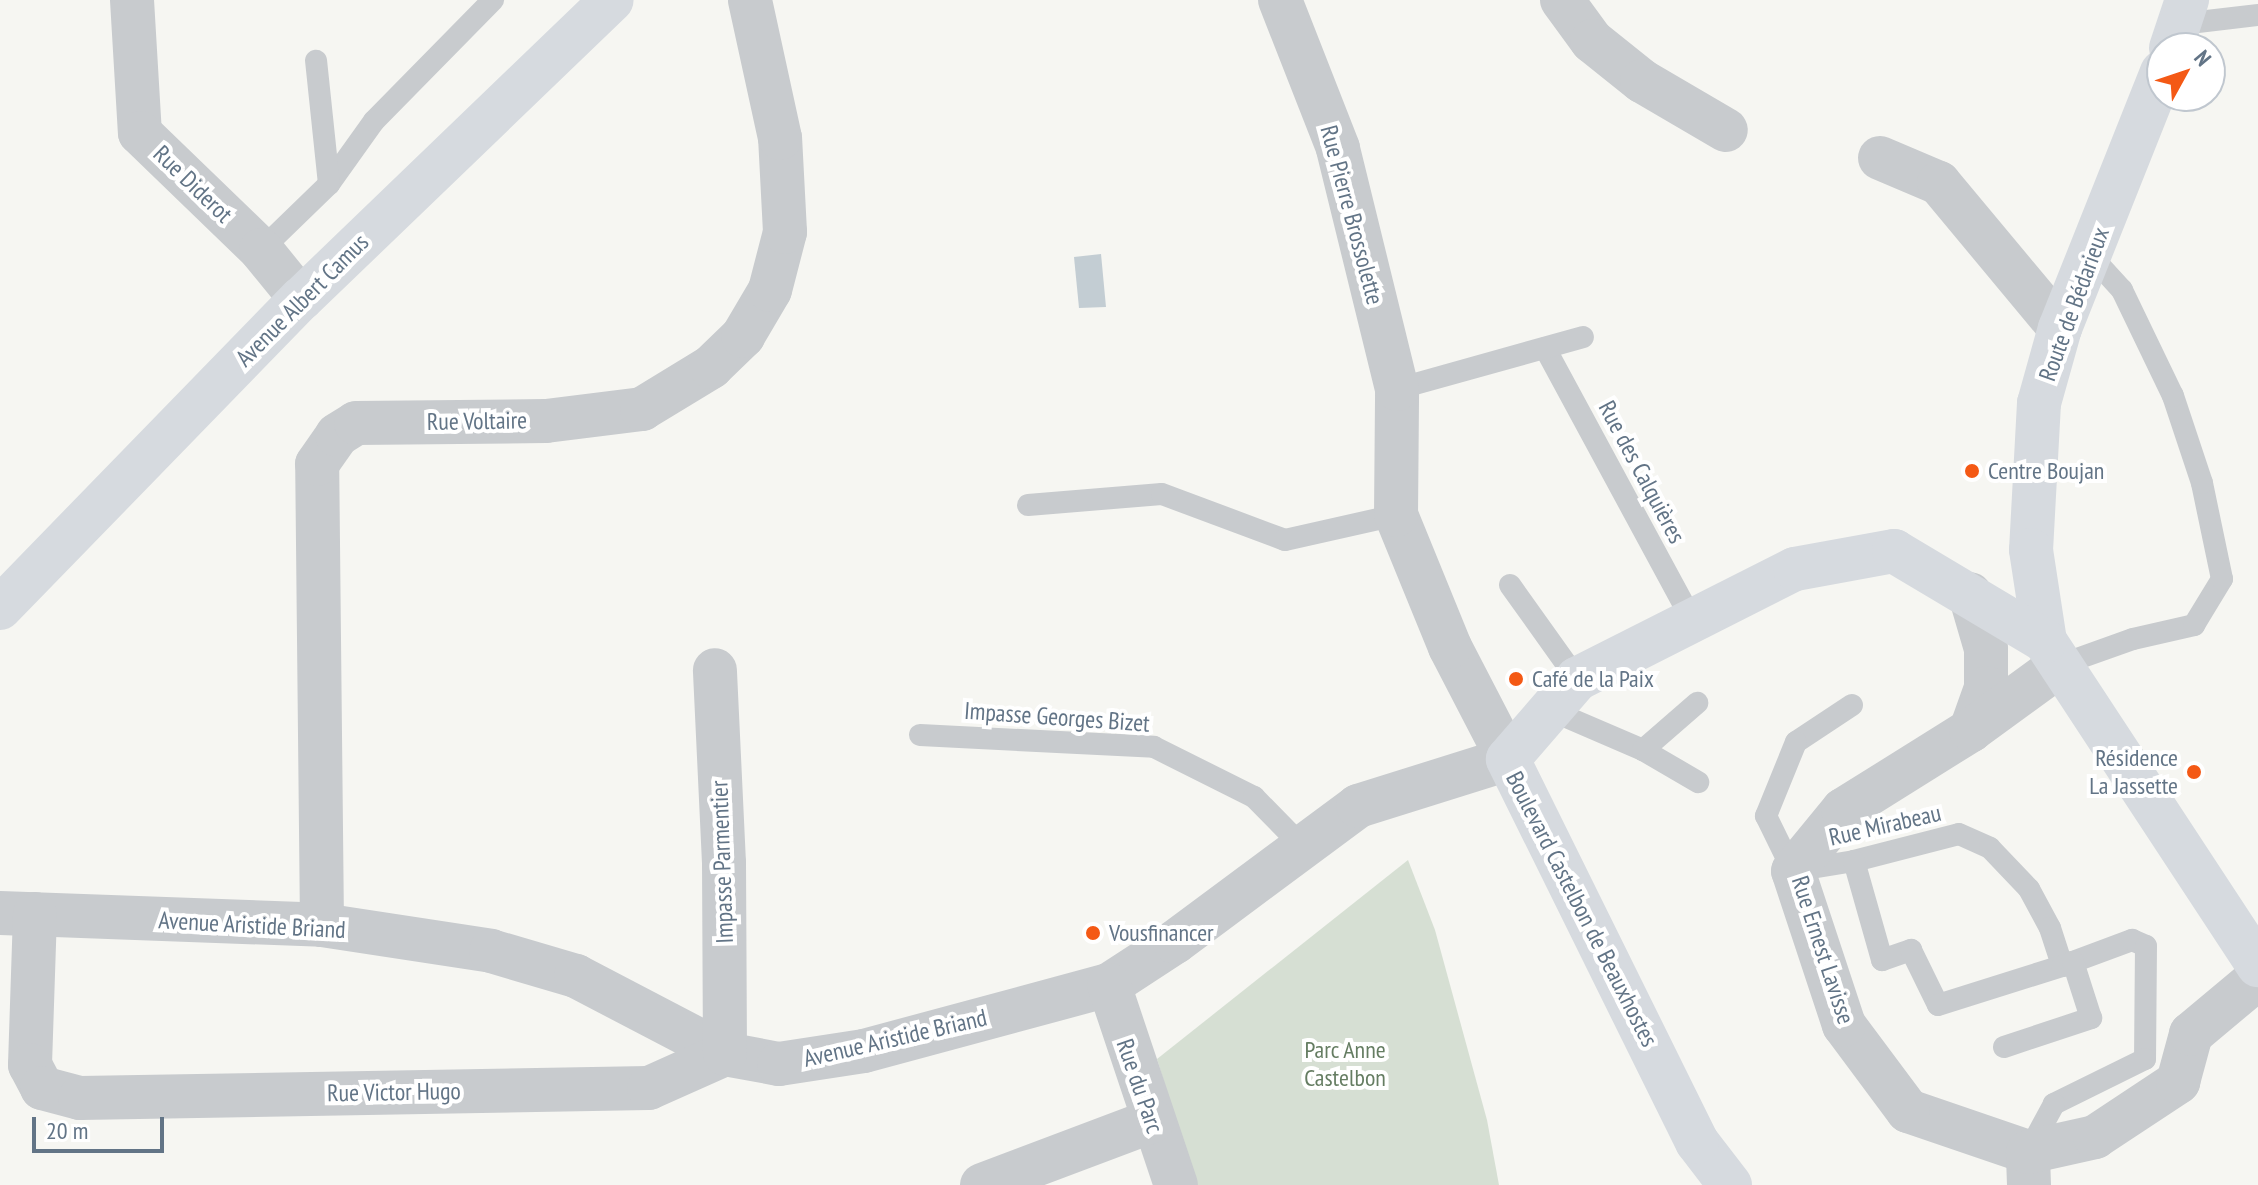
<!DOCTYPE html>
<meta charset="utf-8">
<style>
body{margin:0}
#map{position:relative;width:2258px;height:1185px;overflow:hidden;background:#f6f6f2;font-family:"PT Sans Narrow",sans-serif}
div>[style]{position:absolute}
.green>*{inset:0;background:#d6dfd3}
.water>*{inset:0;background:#c3cdd3}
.lane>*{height:22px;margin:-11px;padding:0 11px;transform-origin:11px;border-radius:11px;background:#c8cbce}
.street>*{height:44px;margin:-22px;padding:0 22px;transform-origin:22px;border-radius:22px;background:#c8cbce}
.secondary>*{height:44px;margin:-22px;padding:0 22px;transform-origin:22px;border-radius:22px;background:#d6dadf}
.dots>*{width:22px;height:22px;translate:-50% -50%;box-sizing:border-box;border:4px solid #fff;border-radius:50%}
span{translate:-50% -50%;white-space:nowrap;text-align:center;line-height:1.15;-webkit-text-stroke:8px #fff;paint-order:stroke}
.street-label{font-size:24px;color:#627486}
.poi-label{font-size:24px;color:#627486}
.left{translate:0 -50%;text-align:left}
.right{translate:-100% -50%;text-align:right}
.park-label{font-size:24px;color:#657d62}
.north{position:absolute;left:2146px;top:32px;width:80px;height:80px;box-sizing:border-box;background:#fff;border:2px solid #c0c7cf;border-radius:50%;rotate:50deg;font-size:22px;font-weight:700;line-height:32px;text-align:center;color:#627486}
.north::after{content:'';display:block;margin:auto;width:28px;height:36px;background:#f45915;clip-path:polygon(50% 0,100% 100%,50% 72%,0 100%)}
.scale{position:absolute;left:32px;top:1117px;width:132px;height:36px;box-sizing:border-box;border:4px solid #627486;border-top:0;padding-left:10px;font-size:24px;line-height:28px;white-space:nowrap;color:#627486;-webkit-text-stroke:6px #fff;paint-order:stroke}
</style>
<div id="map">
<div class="green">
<div style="clip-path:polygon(1408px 860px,1435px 930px,1487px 1120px,1499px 1185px,1196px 1185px,1157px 1059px)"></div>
</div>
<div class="water">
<div style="clip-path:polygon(1101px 254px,1106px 307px,1079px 308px,1074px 257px)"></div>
</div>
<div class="lane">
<div style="left:2181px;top:24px;width:78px;rotate:-6.7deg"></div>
<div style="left:329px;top:184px;width:77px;rotate:-54.5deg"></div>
<div style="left:374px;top:121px;width:170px;rotate:-45.5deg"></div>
<div style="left:261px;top:250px;width:95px;rotate:-44.1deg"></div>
<div style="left:329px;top:184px;width:124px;rotate:-96deg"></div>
<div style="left:1545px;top:348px;width:309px;rotate:61.6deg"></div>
<div style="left:1397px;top:389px;width:193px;rotate:-15.6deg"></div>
<div style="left:1028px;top:505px;width:134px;rotate:-4.7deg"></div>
<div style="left:1162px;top:494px;width:131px;rotate:20.5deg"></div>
<div style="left:1285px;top:540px;width:114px;rotate:-12.7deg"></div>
<div style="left:1510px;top:585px;width:115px;rotate:54.5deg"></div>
<div style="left:2060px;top:665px;width:77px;rotate:-19.6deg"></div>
<div style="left:2133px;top:639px;width:63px;rotate:-12.9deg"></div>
<div style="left:2194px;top:625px;width:54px;rotate:-58.7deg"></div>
<div style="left:2222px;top:579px;width:98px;rotate:-101.8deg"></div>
<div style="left:2202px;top:483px;width:92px;rotate:-108.4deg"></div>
<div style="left:2173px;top:396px;width:118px;rotate:-115.7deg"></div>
<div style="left:2122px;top:290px;width:47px;rotate:-132.4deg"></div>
<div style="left:1852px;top:705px;width:67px;rotate:146.5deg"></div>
<div style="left:1796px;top:742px;width:80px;rotate:112.1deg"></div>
<div style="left:1766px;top:816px;width:61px;rotate:63.9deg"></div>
<div style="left:1793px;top:871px;width:62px;rotate:-9.3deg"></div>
<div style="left:1854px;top:861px;width:108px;rotate:-14.4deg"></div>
<div style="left:1959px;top:834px;width:34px;rotate:24deg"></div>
<div style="left:1990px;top:848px;width:57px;rotate:46.4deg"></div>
<div style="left:2029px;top:889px;width:44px;rotate:61.7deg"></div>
<div style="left:2050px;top:928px;width:40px;rotate:72deg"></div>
<div style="left:1550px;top:710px;width:101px;rotate:23.3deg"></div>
<div style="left:1643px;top:750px;width:64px;rotate:30.2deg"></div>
<div style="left:920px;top:735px;width:234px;rotate:2.9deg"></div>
<div style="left:1154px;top:747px;width:112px;rotate:26.6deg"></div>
<div style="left:1254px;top:797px;width:70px;rotate:45.6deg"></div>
<div style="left:1643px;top:750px;width:72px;rotate:-41deg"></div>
<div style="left:1854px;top:861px;width:103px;rotate:74.2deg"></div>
<div style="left:1882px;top:960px;width:31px;rotate:-19deg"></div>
<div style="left:1911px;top:950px;width:61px;rotate:63.9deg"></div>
<div style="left:1938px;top:1005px;width:130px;rotate:-17.5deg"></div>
<div style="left:2062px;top:966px;width:75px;rotate:-20.4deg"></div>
<div style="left:2132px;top:940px;width:15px;rotate:23deg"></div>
<div style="left:2146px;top:946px;width:113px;rotate:90.5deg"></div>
<div style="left:2145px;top:1059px;width:102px;rotate:153.7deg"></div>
<div style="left:2054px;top:1104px;width:55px;rotate:118.4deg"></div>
<div style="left:2004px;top:1047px;width:92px;rotate:-18.4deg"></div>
<div style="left:2091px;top:1018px;width:59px;rotate:-107.8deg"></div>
</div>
<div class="street">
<div style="left:132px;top:0;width:133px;rotate:86.6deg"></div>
<div style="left:140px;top:133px;width:168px;rotate:44deg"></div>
<div style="left:261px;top:250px;width:63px;rotate:50.8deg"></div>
<div style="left:1562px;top:0;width:51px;rotate:53.8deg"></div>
<div style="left:1592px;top:41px;width:64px;rotate:38.7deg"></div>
<div style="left:1642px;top:81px;width:97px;rotate:30.3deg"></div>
<div style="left:1880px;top:158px;width:64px;rotate:23deg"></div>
<div style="left:1939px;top:183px;width:189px;rotate:50.2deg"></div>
<div style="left:1970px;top:594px;width:57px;rotate:73.8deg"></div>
<div style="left:1986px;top:649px;width:39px;rotate:90deg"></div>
<div style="left:1986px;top:688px;width:45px;rotate:109.7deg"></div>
<div style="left:0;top:913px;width:322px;rotate:2.1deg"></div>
<div style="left:322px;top:925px;width:171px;rotate:8.7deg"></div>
<div style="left:491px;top:951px;width:89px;rotate:16.4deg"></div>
<div style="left:576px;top:976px;width:168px;rotate:27.6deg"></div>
<div style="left:725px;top:1054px;width:55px;rotate:10.5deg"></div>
<div style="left:779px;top:1064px;width:86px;rotate:-8.7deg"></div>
<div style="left:864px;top:1051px;width:254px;rotate:-15.1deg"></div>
<div style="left:1109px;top:985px;width:79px;rotate:-33.1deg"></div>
<div style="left:1175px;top:942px;width:228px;rotate:-36.6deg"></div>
<div style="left:1358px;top:806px;width:157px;rotate:-17.4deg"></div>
<div style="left:1508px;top:759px;width:126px;rotate:-117.4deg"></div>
<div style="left:1450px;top:647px;width:143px;rotate:-112.2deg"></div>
<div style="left:1396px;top:515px;width:126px;rotate:-89.5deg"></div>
<div style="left:1397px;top:389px;width:248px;rotate:-103.8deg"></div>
<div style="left:1338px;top:148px;width:159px;rotate:-111.4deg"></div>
<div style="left:35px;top:914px;width:151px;rotate:91.9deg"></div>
<div style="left:30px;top:1065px;width:26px;rotate:62deg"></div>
<div style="left:42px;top:1088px;width:39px;rotate:15deg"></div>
<div style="left:80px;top:1098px;width:569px;rotate:-1.01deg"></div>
<div style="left:649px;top:1088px;width:83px;rotate:-24.1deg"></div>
<div style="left:725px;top:1054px;width:191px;rotate:-90.3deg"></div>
<div style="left:724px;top:863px;width:193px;rotate:-92.7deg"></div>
<div style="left:322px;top:925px;width:461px;rotate:-90.6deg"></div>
<div style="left:317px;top:464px;width:35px;rotate:-55deg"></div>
<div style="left:337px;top:435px;width:22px;rotate:-32deg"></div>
<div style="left:356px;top:423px;width:190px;rotate:-0.6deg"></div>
<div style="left:546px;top:421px;width:97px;rotate:-7.1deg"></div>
<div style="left:642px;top:409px;width:81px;rotate:-31.3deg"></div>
<div style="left:711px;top:367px;width:45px;rotate:-44.1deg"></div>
<div style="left:743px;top:336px;width:53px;rotate:-59.6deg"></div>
<div style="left:770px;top:290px;width:60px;rotate:-75.5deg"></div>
<div style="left:785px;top:232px;width:94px;rotate:-93deg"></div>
<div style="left:780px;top:138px;width:141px;rotate:-102.3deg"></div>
<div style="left:1109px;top:985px;width:211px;rotate:71.5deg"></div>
<div style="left:2028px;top:1152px;width:127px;rotate:-161.1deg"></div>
<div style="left:1908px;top:1111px;width:107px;rotate:-126.7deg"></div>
<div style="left:1844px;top:1025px;width:162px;rotate:-108.3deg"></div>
<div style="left:1793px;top:871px;width:79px;rotate:-50.7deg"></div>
<div style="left:1843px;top:810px;width:151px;rotate:-32deg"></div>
<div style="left:1971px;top:730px;width:110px;rotate:-36.1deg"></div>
<div style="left:982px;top:1185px;width:182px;rotate:-20.6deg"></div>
<div style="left:2029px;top:1185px;width:33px;rotate:-92deg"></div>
<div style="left:2028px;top:1152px;width:69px;rotate:-12.6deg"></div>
<div style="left:2095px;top:1137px;width:100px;rotate:-33.5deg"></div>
<div style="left:2178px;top:1082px;width:50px;rotate:-74.8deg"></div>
<div style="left:2191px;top:1034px;width:87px;rotate:-39.9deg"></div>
</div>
<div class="secondary">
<div style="left:2171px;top:48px;width:51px;rotate:-71.6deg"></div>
<div style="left:2162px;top:72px;width:276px;rotate:111.7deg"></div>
<div style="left:2060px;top:328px;width:78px;rotate:105.6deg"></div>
<div style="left:2039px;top:403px;width:147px;rotate:93.1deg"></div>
<div style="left:2031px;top:550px;width:92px;rotate:81.3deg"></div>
<div style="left:2045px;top:641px;width:388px;rotate:56.7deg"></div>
<div style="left:0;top:608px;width:431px;rotate:-45.8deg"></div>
<div style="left:301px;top:299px;width:431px;rotate:-43.9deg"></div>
<div style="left:1730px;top:1185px;width:54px;rotate:-127.5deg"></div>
<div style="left:1697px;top:1142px;width:427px;rotate:-116.3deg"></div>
<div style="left:1508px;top:759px;width:106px;rotate:-49.2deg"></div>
<div style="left:1577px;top:679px;width:244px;rotate:-26.8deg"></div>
<div style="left:1795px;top:569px;width:101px;rotate:-10.3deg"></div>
<div style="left:1894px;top:551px;width:176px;rotate:30.8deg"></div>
</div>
<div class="dots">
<div style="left:1972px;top:471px;background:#f45915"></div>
<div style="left:1516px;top:679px;background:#f45915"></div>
<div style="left:2194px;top:772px;background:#f45915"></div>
<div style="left:1093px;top:933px;background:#f45915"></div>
</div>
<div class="street-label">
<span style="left:193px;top:184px;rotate:44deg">Rue Diderot</span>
<span style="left:1352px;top:215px;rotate:75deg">Rue Pierre Brossolette</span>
<span style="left:302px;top:300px;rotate:-45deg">Avenue Albert Camus</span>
<span style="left:2074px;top:304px;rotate:-70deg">Route de Bédarieux</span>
<span style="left:477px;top:421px;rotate:-1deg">Rue Voltaire</span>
<span style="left:1642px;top:472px;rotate:62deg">Rue des Calquières</span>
<span style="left:1057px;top:717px;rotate:4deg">Impasse Georges Bizet</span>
<span style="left:1885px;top:825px;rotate:-13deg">Rue Mirabeau</span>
<span style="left:722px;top:862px;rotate:-92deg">Impasse Parmentier</span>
<span style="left:1582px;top:909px;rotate:63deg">Boulevard Castelbon de Beauxhostes</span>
<span style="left:252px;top:925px;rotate:3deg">Avenue Aristide Briand</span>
<span style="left:1823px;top:950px;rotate:72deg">Rue Ernest Lavisse</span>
<span style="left:895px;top:1038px;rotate:-13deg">Avenue Aristide Briand</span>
<span style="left:1140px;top:1086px;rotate:71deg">Rue du Parc</span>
<span style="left:394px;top:1092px;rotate:-1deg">Rue Victor Hugo</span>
</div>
<div class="poi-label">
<span class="left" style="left:1988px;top:471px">Centre Boujan</span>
<span class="left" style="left:1532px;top:679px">Café de la Paix</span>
<span class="right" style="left:2178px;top:772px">Résidence<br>La Jassette</span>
<span class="left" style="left:1109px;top:933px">Vousfinancer</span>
</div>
<div class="park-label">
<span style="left:1345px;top:1064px">Parc Anne<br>Castelbon</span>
</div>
<div class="north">N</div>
<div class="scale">20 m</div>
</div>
